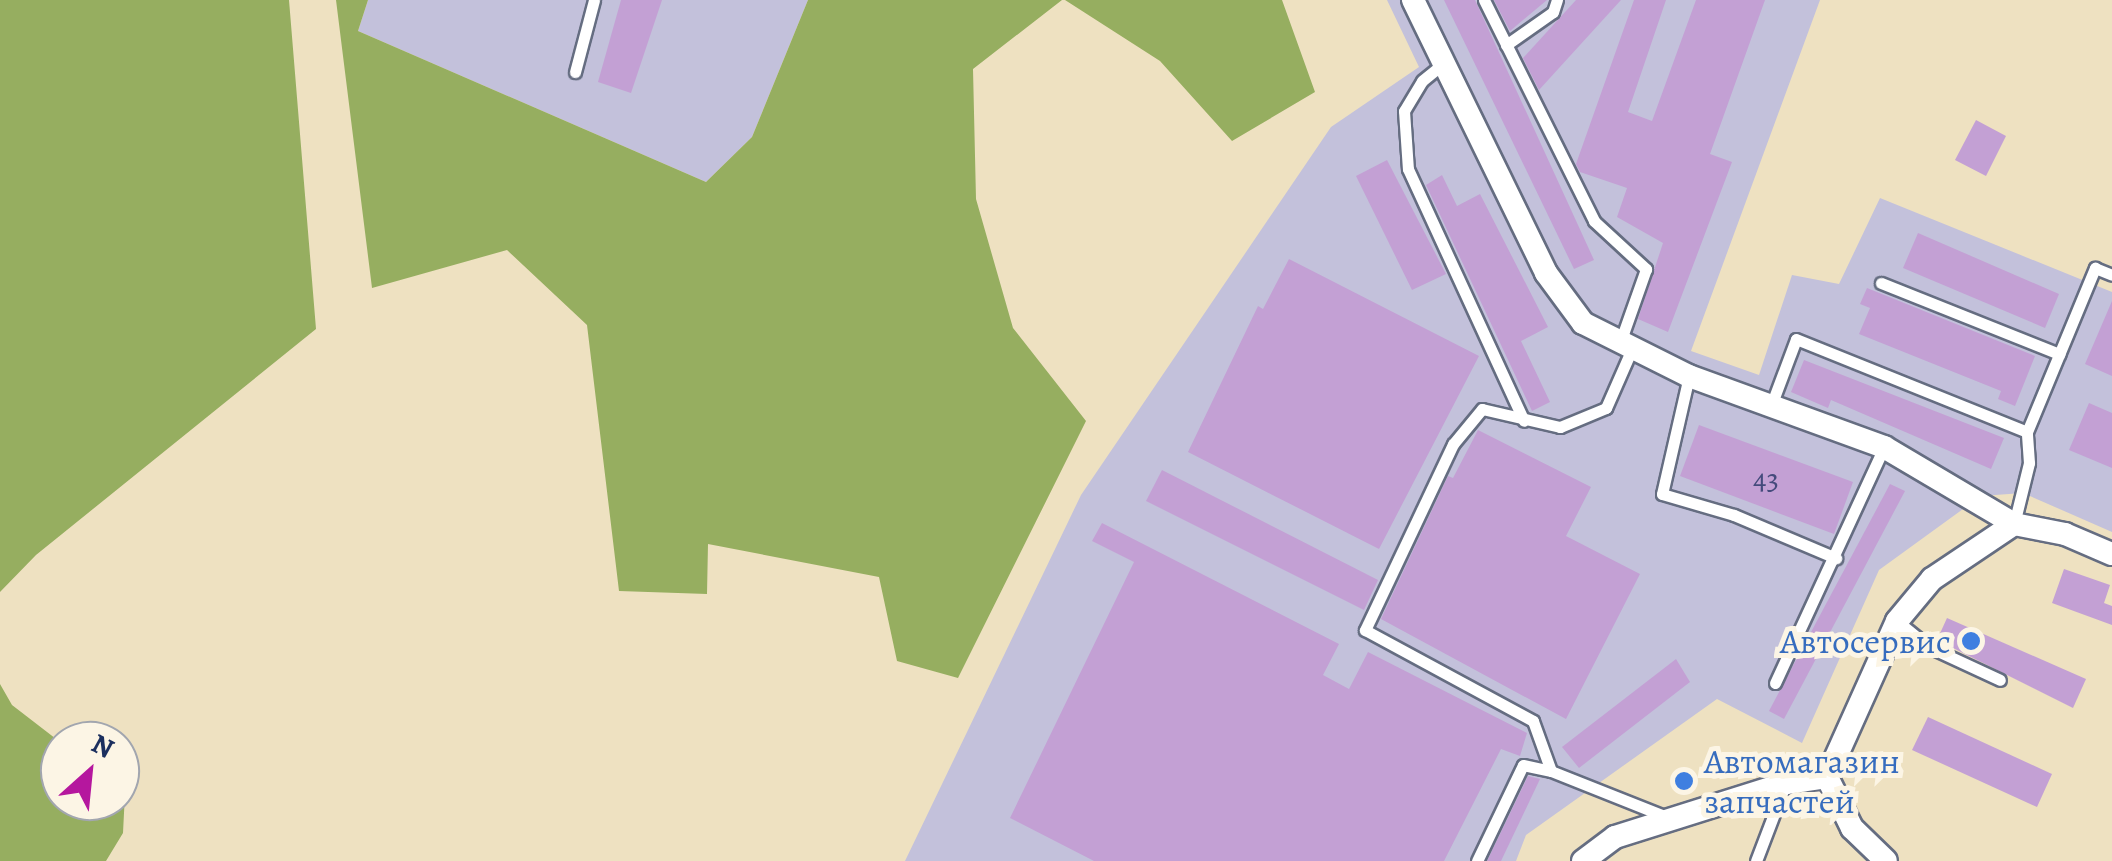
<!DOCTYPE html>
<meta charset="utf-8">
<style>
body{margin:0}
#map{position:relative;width:2112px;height:861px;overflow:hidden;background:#eee1c1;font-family:Alegreya,serif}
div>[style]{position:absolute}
.industrial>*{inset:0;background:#c3c1db}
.forest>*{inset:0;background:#96ae60}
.building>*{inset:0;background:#c3a0d4}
.roads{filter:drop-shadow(2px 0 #656d81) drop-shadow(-2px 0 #656d81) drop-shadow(0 2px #656d81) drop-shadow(0 -2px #656d81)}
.service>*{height:11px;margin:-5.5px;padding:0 5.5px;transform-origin:5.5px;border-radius:5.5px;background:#fff}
.minor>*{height:22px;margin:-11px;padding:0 11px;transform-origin:11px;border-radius:11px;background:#fff}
.dots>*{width:28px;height:28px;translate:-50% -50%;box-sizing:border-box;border:5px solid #fcf5e5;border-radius:50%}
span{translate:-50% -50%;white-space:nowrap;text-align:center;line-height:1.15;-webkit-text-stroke:10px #fcf5e5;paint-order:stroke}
.number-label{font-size:30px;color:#454b7c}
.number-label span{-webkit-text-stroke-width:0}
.shop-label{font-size:35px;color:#366cbe}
.right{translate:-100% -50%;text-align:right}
.left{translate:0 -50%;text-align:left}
.north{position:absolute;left:40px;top:721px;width:100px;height:100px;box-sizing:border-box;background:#fcf5e5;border:2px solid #a2a6af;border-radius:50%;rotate:27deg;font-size:28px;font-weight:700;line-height:40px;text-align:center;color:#1b2f5e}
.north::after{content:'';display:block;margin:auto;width:35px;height:45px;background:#b5179e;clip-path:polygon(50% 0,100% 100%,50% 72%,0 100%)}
</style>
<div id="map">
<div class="industrial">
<div style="clip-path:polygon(368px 0,808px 0,752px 137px,706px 182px,358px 31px)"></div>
<div style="clip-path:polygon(1387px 0,1820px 0,1691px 351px,1759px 375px,1792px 275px,1839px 284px,1880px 198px,2112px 292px,2112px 532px,2023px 493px,1981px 496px,1879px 570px,1802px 743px,1717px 699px,1526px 835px,1516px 861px,905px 861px,1081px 495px,1331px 127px,1419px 67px)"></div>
</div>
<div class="forest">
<div style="clip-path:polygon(0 0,289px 0,316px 329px,36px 555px,0 592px)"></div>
<div style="clip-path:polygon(336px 0,368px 0,358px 31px,706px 182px,752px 137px,808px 0,1062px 0,973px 69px,976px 199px,1013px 328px,1086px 421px,958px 678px,897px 661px,879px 577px,708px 544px,707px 594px,619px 591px,587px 325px,507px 250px,372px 288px)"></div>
<div style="clip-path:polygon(1065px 0,1282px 0,1315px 92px,1232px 141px,1160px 61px)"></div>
<div style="clip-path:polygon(0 684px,12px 705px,60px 742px,60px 801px,120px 801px,120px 787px,125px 793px,123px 833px,106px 861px,0 861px)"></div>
</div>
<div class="building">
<div style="clip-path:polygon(621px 0,662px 0,631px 93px,598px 82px)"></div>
<div style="clip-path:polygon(1444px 0,1475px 0,1594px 260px,1574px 269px)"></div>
<div style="clip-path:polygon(1494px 0,1547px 0,1510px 31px)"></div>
<div style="clip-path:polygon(1576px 0,1621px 0,1539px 90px,1523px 58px)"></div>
<div style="clip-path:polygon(1634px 0,1666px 0,1628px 112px,1652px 121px,1696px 0,1765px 0,1710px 154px,1732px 162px,1668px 332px,1638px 319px,1663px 243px,1617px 217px,1627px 188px,1580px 172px,1576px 164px)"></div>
<div style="clip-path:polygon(1976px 120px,2006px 136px,1986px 176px,1955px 160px)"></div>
<div style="clip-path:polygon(1387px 160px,1446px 274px,1412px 290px,1356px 176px)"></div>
<div style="clip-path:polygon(1442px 175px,1457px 206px,1480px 194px,1548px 327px,1521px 341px,1550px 402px,1532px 411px,1426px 185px)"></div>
<div style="clip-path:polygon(1918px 233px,2059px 294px,2045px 328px,1903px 268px)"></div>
<div style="clip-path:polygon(1289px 259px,1479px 356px,1379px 549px,1188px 452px,1258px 306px,1263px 309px)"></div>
<div style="clip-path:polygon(1867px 288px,2035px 356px,2015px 406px,1998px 399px,2001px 391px,1859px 334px,1870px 308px,1860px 304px)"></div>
<div style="clip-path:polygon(2112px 301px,2112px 376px,2085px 364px)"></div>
<div style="clip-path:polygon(1804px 360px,2004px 438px,1991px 469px,1831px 400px,1828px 408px,1791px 392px)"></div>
<div style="clip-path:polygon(2089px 403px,2112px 413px,2112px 468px,2069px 450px)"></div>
<div style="clip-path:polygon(1699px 425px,1853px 482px,1834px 534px,1680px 476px)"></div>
<div style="clip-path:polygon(1478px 430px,1591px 487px,1566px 536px,1640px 574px,1566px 719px,1381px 619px,1448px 476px,1453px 478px)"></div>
<div style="clip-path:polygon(1162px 470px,1378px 580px,1364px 610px,1146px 501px)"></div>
<div style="clip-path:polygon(1890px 484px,1905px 491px,1784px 719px,1769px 711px)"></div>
<div style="clip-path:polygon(1102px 523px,1339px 644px,1323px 675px,1349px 689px,1368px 652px,1527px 733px,1520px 756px,1501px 749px,1444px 861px,1094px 861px,1010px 818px,1134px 562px,1092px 541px)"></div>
<div style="clip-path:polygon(2064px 569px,2110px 585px,2104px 603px,2112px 606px,2112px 625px,2052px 603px)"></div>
<div style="clip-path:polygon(1947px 618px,2086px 679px,2073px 708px,1937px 640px)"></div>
<div style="clip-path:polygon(1676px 659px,1690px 682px,1579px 768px,1562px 747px)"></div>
<div style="clip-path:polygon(1928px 717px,2052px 774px,2037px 807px,1912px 750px)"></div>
<div style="clip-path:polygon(1528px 776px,1540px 779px,1501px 861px,1487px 861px)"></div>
</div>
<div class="roads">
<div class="service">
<div style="left:1484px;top:0;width:247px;rotate:63.5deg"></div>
<div style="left:1594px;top:221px;width:71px;rotate:42.7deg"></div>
<div style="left:1646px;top:269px;width:69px;rotate:109.5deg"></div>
<div style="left:1623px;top:334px;width:19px;rotate:65deg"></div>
<div style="left:1631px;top:351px;width:62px;rotate:113.7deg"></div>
<div style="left:1606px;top:408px;width:50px;rotate:157.6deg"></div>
<div style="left:1560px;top:427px;width:80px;rotate:-167deg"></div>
<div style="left:1482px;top:409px;width:45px;rotate:129.6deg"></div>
<div style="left:1453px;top:444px;width:206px;rotate:115.3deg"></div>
<div style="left:1365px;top:630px;width:191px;rotate:28.4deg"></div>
<div style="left:1533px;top:721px;width:53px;rotate:70.2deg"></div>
<div style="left:1551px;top:771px;width:127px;rotate:21.7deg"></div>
<div style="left:1506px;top:45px;width:57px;rotate:-35.1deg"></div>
<div style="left:1553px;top:12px;width:13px;rotate:-72deg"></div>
<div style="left:1444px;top:63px;width:28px;rotate:141deg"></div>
<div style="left:1422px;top:81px;width:35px;rotate:121deg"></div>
<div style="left:1404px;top:111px;width:58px;rotate:86.1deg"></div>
<div style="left:1408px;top:169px;width:277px;rotate:65.3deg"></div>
<div style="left:575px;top:72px;width:74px;rotate:-75.2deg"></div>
<div style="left:1881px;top:283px;width:192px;rotate:21.7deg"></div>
<div style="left:1689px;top:376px;width:121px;rotate:102.9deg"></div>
<div style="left:1662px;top:494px;width:75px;rotate:16.3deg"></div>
<div style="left:1734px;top:515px;width:111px;rotate:22.9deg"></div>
<div style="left:1772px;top:403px;width:68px;rotate:-69.4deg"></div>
<div style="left:1796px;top:339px;width:249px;rotate:21.9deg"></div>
<div style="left:2014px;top:524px;width:63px;rotate:-76.2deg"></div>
<div style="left:2029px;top:463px;width:31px;rotate:-94deg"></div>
<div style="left:2027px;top:432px;width:178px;rotate:-67.5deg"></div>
<div style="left:2095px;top:268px;width:18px;rotate:22deg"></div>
<div style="left:1897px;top:621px;width:41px;rotate:39.1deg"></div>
<div style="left:1929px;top:647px;width:78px;rotate:24.9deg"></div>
<div style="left:1775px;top:683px;width:260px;rotate:-65.2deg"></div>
<div style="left:1477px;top:861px;width:106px;rotate:-64.4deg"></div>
<div style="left:1523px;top:765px;width:29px;rotate:12deg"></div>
<div style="left:1756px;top:861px;width:81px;rotate:-69.1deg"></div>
</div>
<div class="minor">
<div style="left:1413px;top:0;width:304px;rotate:64deg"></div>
<div style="left:1546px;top:273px;width:62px;rotate:53.5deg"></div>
<div style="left:1583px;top:323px;width:119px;rotate:26.6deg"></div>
<div style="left:1689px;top:376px;width:208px;rotate:20deg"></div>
<div style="left:1884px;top:447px;width:151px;rotate:30.6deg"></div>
<div style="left:1827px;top:777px;width:171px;rotate:-65.8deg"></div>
<div style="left:1897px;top:621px;width:55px;rotate:-50.2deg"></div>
<div style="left:1932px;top:579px;width:99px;rotate:-33.9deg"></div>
<div style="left:2014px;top:524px;width:52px;rotate:11.1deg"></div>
<div style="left:2065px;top:534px;width:51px;rotate:23.1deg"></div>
<div style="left:1827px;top:777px;width:57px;rotate:63.9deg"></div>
<div style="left:1852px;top:828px;width:47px;rotate:44.1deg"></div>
<div style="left:1583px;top:861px;width:40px;rotate:-37deg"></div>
<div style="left:1615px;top:837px;width:179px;rotate:-17.5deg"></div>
<div style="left:1786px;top:783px;width:41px;rotate:-8.3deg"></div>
</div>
</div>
<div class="dots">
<div style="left:1971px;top:641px;background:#3f7fe0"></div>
<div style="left:1684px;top:781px;background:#3f7fe0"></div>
</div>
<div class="number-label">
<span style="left:1766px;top:479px">43</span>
</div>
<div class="shop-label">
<span class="right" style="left:1951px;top:641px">Автосервис</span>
<span class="left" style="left:1704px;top:781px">Автомагазин<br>запчастей</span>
</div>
<div class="north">N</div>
</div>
